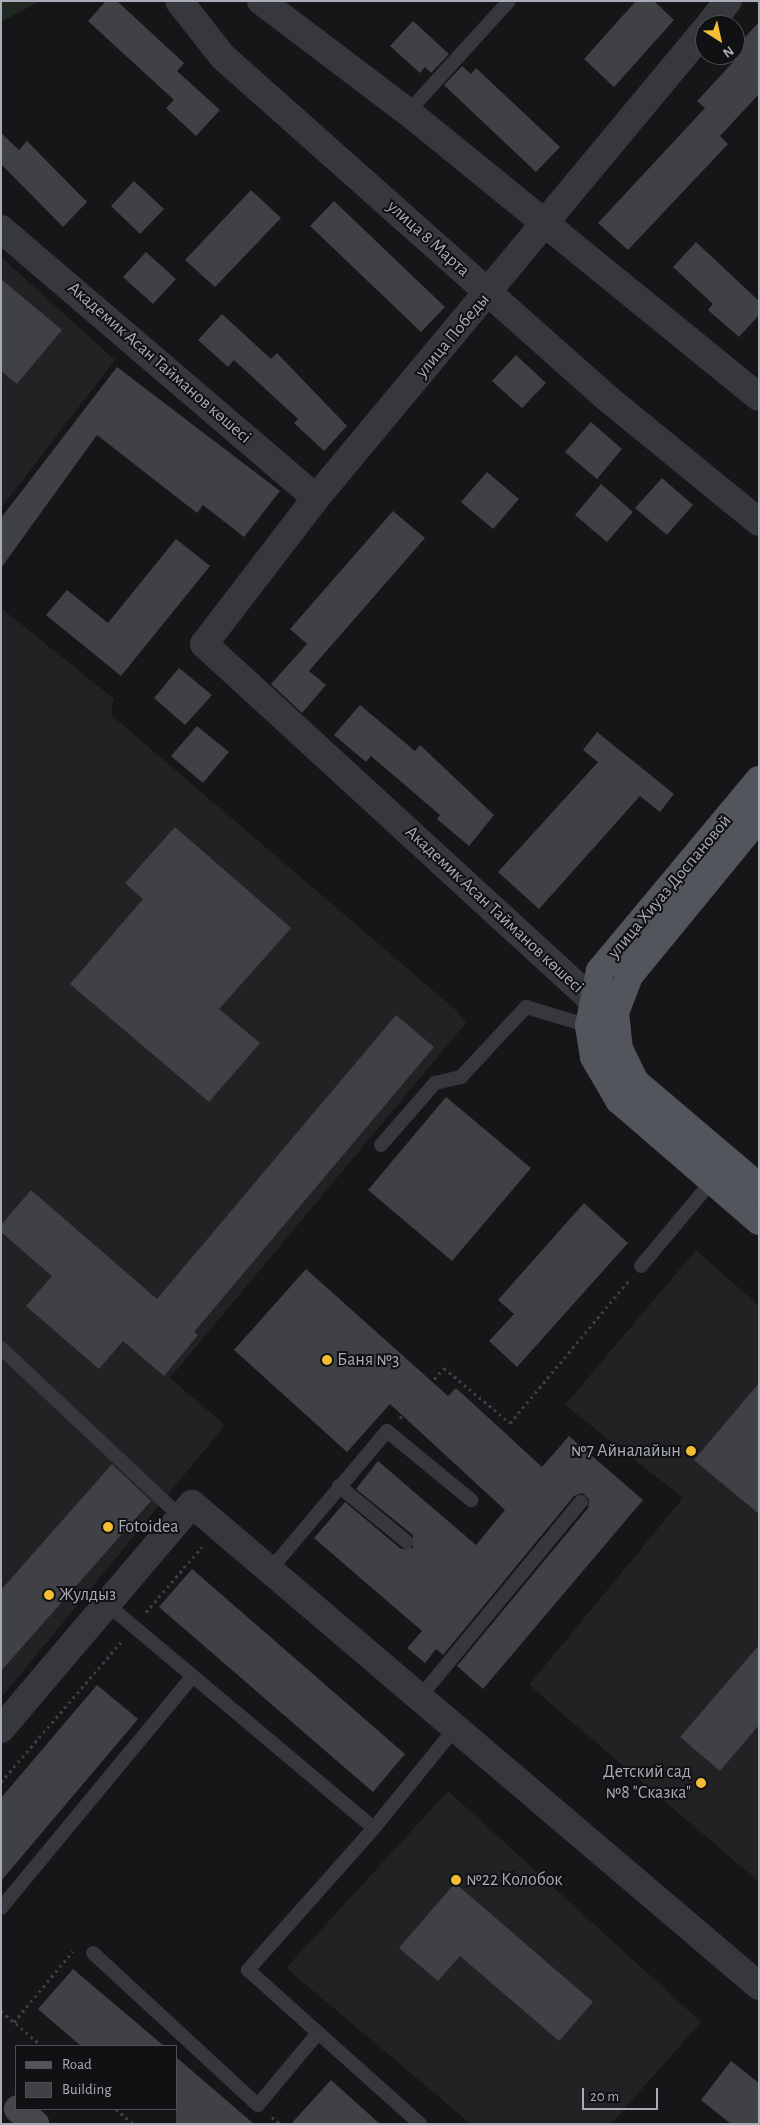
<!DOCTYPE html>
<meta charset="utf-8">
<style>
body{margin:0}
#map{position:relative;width:760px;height:2125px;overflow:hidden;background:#161618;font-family:"Alegreya Sans",sans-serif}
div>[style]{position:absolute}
.built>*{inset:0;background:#222225}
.green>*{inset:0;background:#202822}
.building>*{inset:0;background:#404145}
.path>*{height:3px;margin-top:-1.5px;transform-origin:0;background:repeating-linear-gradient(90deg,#3d3f44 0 2.5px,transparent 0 6.5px)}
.service>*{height:14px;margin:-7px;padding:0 7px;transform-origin:7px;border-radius:7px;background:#37383d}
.minor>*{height:28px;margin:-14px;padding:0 14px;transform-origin:14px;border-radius:14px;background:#37383d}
.secondary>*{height:28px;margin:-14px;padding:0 14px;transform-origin:14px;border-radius:14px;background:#45474d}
.primary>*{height:28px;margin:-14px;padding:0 14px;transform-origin:14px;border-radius:14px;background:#53555c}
.dots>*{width:14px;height:14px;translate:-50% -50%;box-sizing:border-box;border:2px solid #111113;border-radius:50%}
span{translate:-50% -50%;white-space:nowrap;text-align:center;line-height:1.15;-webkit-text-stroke:4px #111113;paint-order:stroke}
.street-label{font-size:18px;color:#a8acb8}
.poi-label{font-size:18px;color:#a8acb8}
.left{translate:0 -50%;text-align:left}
.right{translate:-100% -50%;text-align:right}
.frame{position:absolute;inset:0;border:2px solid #a8acb8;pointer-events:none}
.legend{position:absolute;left:15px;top:2045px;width:162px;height:65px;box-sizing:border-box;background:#111113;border:1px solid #4d4f55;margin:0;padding:6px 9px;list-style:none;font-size:15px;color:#a8acb8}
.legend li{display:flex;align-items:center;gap:10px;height:25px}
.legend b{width:25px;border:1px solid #4d4f55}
.north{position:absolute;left:695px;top:15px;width:50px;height:50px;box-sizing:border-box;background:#111113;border:1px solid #4d4f55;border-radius:50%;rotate:145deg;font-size:14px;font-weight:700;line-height:20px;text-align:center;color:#a8acb8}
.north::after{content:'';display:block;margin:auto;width:18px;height:22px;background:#f1be35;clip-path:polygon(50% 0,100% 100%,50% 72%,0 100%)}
.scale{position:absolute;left:582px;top:2088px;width:76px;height:22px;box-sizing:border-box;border:2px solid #a8acb8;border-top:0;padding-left:6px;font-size:15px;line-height:18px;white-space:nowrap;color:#a8acb8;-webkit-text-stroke:4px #111113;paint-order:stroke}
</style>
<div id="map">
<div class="built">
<div style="clip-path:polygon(1px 257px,115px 360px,1px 508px)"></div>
<div style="clip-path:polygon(1px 608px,114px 699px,111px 715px,457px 1011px,466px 1023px,170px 1378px,225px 1425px,1px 1698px)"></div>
<div style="clip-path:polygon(696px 1250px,759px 1306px,759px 1882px,529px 1685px,683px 1498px,565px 1405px)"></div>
<div style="clip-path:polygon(448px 1791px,701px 2022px,611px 2124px,471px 2124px,286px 1968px)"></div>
</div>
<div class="green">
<div style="clip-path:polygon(1px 1px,40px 1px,1px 22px)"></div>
</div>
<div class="building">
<div style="clip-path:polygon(106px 1px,117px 1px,184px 63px,177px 71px,220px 110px,196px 136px,166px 108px,174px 100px,88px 21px)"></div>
<div style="clip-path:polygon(636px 1px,654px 1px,674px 20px,614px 87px,584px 59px)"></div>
<div style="clip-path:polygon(413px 21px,449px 54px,431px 73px,425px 67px,420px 73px,390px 46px)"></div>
<div style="clip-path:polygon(759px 22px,759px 94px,720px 136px,728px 144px,628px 250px,598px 223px,705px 108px,697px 101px,735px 60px,735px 48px)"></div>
<div style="clip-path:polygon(462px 66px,471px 74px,476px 68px,560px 147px,536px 172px,444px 85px)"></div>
<div style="clip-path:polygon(1px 133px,19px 150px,27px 141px,87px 202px,63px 227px,1px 164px)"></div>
<div style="clip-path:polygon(134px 181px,164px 209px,140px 234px,111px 206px)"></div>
<div style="clip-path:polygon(251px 190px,281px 218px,215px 287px,185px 260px)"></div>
<div style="clip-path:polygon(334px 201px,445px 307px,421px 332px,310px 226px)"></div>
<div style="clip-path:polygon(696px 242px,759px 301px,759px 315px,739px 337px,708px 310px,713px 304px,673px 267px)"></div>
<div style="clip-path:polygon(146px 252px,176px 279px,153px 304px,123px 277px)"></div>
<div style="clip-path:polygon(1px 279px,62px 330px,17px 384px,1px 371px)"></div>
<div style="clip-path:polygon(222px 314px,271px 359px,277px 353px,347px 426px,324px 451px,294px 423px,298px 419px,234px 360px,228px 367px,198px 340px)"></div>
<div style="clip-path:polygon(516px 355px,546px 383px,522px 408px,492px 381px)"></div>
<div style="clip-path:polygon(117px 367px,280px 491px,244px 537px,203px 505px,197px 513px,97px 435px,1px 568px,1px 518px)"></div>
<div style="clip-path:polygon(591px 422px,622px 449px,597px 479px,565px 452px)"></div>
<div style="clip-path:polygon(487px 472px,519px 499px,493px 529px,461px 502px)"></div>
<div style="clip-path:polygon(662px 478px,693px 505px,667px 535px,635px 508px)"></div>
<div style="clip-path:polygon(601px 484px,633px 512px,607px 542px,575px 515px)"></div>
<div style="clip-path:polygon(393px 511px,425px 538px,309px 671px,326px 685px,302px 713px,271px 684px,307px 644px,290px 629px)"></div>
<div style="clip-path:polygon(176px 539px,210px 566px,121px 676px,46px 615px,67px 590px,108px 623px)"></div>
<div style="clip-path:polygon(179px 668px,212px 695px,185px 725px,154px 698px)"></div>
<div style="clip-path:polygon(360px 705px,415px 751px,420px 745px,494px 815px,469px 846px,437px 819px,440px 815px,371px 756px,366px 762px,334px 735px)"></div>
<div style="clip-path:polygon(197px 726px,229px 752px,203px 783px,171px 756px)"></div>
<div style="clip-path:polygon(597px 732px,674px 794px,660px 812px,640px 796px,539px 909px,498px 872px,598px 762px,583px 750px)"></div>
<div style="clip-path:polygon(175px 827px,291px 928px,219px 1009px,260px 1043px,209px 1102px,70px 984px,143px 899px,125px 883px)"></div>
<div style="clip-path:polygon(396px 1015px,434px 1047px,194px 1332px,198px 1335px,164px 1376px,123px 1341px,99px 1369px,26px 1306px,52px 1276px,1px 1232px,1px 1225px,31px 1190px,157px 1299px)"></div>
<div style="clip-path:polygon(446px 1097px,531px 1168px,452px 1261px,368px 1190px)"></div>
<div style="clip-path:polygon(584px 1203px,628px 1243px,517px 1367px,489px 1341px,514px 1314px,498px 1300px)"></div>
<div style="clip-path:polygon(306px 1269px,448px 1396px,456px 1388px,542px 1467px,569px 1436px,643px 1500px,483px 1689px,457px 1666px,588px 1508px,589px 1499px,582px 1493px,574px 1496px,443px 1655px,436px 1649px,425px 1663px,407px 1648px,422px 1631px,314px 1538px,345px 1502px,401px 1549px,413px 1548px,413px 1535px,356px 1489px,378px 1461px,476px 1545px,505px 1510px,390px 1404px,347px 1452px,234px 1350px)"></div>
<div style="clip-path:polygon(759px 1383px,759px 1514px,694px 1460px)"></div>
<div style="clip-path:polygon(112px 1464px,151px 1501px,1px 1671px,1px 1590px)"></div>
<div style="clip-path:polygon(192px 1569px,405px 1754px,373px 1792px,159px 1607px)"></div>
<div style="clip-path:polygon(759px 1645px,759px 1725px,720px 1771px,680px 1737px)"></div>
<div style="clip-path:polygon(97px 1685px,138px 1719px,1px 1881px,1px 1798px)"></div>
<div style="clip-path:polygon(455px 1883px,593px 2002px,559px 2041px,460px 1956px,438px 1981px,399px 1948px)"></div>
<div style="clip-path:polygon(73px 1969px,164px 2046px,81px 2046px,38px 2009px)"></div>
<div style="clip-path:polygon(176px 2057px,254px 2124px,176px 2124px)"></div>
<div style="clip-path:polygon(731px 2061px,759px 2083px,759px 2124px,731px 2124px,701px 2100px)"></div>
<div style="clip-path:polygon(331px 2080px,380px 2124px,291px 2124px)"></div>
</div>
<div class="path">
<div style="left:400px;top:1418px;width:67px;rotate:-48.7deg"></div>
<div style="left:444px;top:1368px;width:86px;rotate:39.8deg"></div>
<div style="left:510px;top:1423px;width:186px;rotate:-50.2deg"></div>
<div style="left:146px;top:1612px;width:86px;rotate:-49.3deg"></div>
<div style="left:1px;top:1782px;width:184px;rotate:-49.4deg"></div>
<div style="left:1px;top:2011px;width:54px;rotate:40.5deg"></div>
<div style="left:14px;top:2022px;width:92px;rotate:-50.3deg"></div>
<div style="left:116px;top:2109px;width:23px;rotate:41deg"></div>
<div style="left:272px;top:2117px;width:11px;rotate:41deg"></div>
</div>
<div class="service">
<div style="left:408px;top:112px;width:150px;rotate:-47.7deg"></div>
<div style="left:381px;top:1145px;width:82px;rotate:-48.9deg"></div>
<div style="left:435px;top:1083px;width:27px;rotate:-13deg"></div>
<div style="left:461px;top:1077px;width:96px;rotate:-47.1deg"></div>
<div style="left:526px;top:1007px;width:66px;rotate:16.8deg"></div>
<div style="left:641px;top:1266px;width:111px;rotate:-50.1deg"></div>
<div style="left:1px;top:1348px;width:247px;rotate:43.2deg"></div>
<div style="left:339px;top:1486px;width:88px;rotate:39.5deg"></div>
<div style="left:270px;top:1570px;width:182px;rotate:-49.9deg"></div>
<div style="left:387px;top:1431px;width:109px;rotate:39.4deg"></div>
<div style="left:108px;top:1605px;width:347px;rotate:40deg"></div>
<div style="left:374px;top:1828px;width:130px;rotate:-50.9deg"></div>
<div style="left:420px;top:1697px;width:253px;rotate:-50.5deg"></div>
<div style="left:374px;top:1828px;width:190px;rotate:131.6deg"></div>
<div style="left:248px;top:1970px;width:231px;rotate:41.8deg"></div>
<div style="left:1px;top:1908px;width:301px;rotate:-50.4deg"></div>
<div style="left:93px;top:1953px;width:224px;rotate:42.7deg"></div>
<div style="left:258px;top:2105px;width:94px;rotate:-50.2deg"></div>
</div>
<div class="minor">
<div style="left:179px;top:1px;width:71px;rotate:51.8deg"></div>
<div style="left:223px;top:57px;width:514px;rotate:41.61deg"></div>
<div style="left:607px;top:398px;width:196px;rotate:39.2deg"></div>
<div style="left:261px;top:1px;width:184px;rotate:37.1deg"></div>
<div style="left:408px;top:112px;width:452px;rotate:39.1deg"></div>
<div style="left:709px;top:25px;width:31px;rotate:-52deg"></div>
<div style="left:1px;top:229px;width:414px;rotate:40.5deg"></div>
<div style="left:591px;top:999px;width:525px;rotate:-137.47deg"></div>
<div style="left:204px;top:644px;width:184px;rotate:-52.5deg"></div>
<div style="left:316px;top:498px;width:609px;rotate:-50.27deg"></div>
<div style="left:1px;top:1729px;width:295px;rotate:-49.7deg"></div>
<div style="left:192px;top:1504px;width:744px;rotate:40.37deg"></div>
</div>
<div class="secondary">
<div style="left:18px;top:2109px;width:23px;rotate:41deg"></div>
</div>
<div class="primary">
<div style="left:759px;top:780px;width:249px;rotate:129.8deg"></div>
<div style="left:600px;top:971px;width:56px;rotate:101.3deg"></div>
<div style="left:589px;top:1026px;width:31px;rotate:81deg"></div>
<div style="left:594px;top:1057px;width:50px;rotate:59.8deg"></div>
<div style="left:619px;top:1100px;width:185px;rotate:40.8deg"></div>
<div style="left:759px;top:817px;width:205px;rotate:129.3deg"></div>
<div style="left:629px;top:976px;width:39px;rotate:111deg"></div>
<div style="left:615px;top:1012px;width:37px;rotate:84deg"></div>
<div style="left:619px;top:1049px;width:37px;rotate:64deg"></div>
<div style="left:635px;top:1082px;width:162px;rotate:40.3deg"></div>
</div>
<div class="dots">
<div style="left:327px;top:1360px;background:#f1be35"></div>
<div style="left:691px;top:1451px;background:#f1be35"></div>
<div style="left:108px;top:1527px;background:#f1be35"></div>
<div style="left:49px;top:1595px;background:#f1be35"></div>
<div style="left:701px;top:1783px;background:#f1be35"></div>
<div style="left:456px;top:1880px;background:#f1be35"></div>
</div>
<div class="street-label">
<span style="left:428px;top:239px;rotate:42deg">улица 8 Марта</span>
<span style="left:453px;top:336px;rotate:-50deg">улица Победы</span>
<span style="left:159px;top:363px;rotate:41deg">Академик Асан Тайманов көшесі</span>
<span style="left:670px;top:887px;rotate:-50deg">улица Хиуаз Доспановой</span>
<span style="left:494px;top:910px;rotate:43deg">Академик Асан Тайманов көшесі</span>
</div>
<div class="poi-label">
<span class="left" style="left:337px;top:1360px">Баня №3</span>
<span class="right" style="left:681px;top:1451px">№7 Айналайын</span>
<span class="left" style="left:118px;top:1527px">Fotoidea</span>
<span class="left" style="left:59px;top:1595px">Жулдыз</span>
<span class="right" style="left:691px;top:1783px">Детский сад<br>№8 "Сказка"</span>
<span class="left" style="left:466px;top:1880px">№22 Колобок</span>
</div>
<div class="frame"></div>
<ul class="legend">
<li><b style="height:6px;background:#53555c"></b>Road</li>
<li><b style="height:14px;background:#404145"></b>Building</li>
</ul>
<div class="north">N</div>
<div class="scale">20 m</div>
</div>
